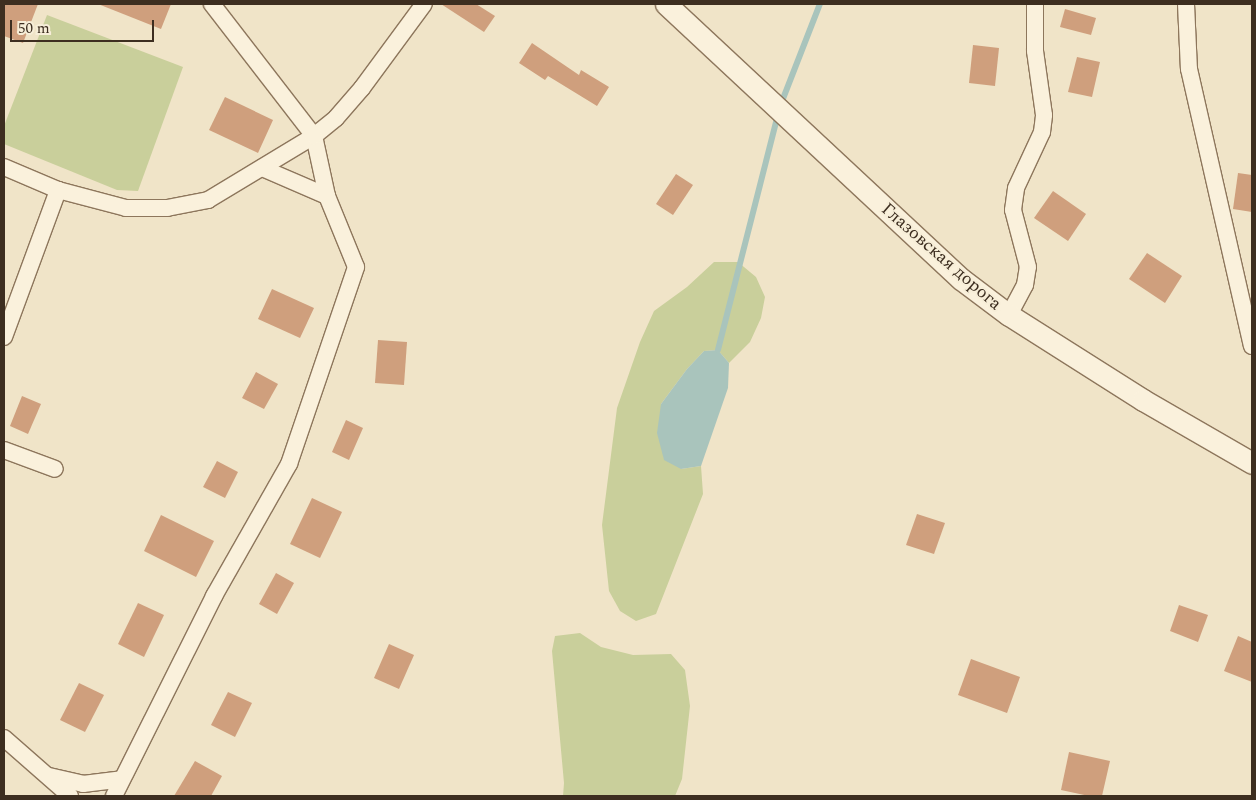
<!DOCTYPE html>
<meta charset="utf-8">
<style>
body{margin:0}
#map{position:relative;width:1256px;height:800px;overflow:hidden;background:#f0e4c8;font-family:Spectral,serif}
div>[style]{position:absolute}
.green>*{inset:0;background:#c9cf9b}
.water>*{inset:0;background:#a9c4bc}
.stream>*{height:5.5px;margin:-2.75px;padding:0 2.75px;transform-origin:2.75px;border-radius:2.75px;background:#a9c4bc}
.building>*{inset:0;background:#cf9f7d}
.roads{filter:drop-shadow(1px 0 #8d765c) drop-shadow(-1px 0 #8d765c) drop-shadow(0 1px #8d765c) drop-shadow(0 -1px #8d765c)}
.minor>*{height:16px;margin:-8px;padding:0 8px;transform-origin:8px;border-radius:8px;background:#faf1dc}
.tertiary>*{height:21px;margin:-10.5px;padding:0 10.5px;transform-origin:10.5px;border-radius:10.5px;background:#faf1dc}
span{translate:-50% -50%;white-space:nowrap;text-align:center;line-height:1.15;-webkit-text-stroke:4px #f7eed8;paint-order:stroke}
.street-label{font-size:18px;color:#3d2e20}
.frame{position:absolute;inset:0;border:5px solid #3d2e20;pointer-events:none}
.scale{position:absolute;left:10px;top:20px;width:144px;height:22px;box-sizing:border-box;border:2px solid #3d2e20;border-top:0;padding-left:6px;font-size:15px;line-height:18px;white-space:nowrap;color:#3d2e20;-webkit-text-stroke:4px #f7eed8;paint-order:stroke}
</style>
<div id="map">
<div class="green">
<div style="clip-path:polygon(47px 15px,183px 67px,138px 191px,117px 190px,4px 144px,4px 126px)"></div>
<div style="clip-path:polygon(714px 262px,738px 262px,756px 277px,765px 297px,761px 318px,750px 342px,729px 363px,718px 350px,704px 351px,687px 369px,661px 404px,681px 469px,701px 466px,703px 494px,656px 614px,636px 621px,620px 611px,609px 591px,602px 525px,617px 408px,640px 342px,654px 311px,687px 287px)"></div>
<div style="clip-path:polygon(580px 633px,601px 647px,633px 655px,671px 654px,685px 670px,690px 706px,682px 779px,675px 796px,563px 796px,564px 783px,552px 651px,555px 636px)"></div>
</div>
<div class="water">
<div style="clip-path:polygon(718px 350px,729px 363px,728px 388px,701px 466px,681px 469px,664px 460px,657px 433px,661px 404px,687px 369px,704px 351px)"></div>
</div>
<div class="stream">
<div style="left:781px;top:104px;width:107px;rotate:-68.7deg"></div>
<div style="left:718px;top:350px;width:243px;rotate:-75.7deg"></div>
</div>
<div class="building">
<div style="clip-path:polygon(4px 4px,38px 4px,23px 43px,4px 36px)"></div>
<div style="clip-path:polygon(98px 4px,171px 4px,161px 29px)"></div>
<div style="clip-path:polygon(441px 4px,476px 4px,495px 16px,484px 32px)"></div>
<div style="clip-path:polygon(1065px 9px,1096px 18px,1091px 35px,1060px 27px)"></div>
<div style="clip-path:polygon(532px 43px,579px 75px,581px 70px,609px 87px,597px 106px,548px 76px,545px 80px,519px 63px)"></div>
<div style="clip-path:polygon(973px 45px,999px 48px,995px 86px,969px 83px)"></div>
<div style="clip-path:polygon(1077px 57px,1100px 62px,1092px 97px,1068px 92px)"></div>
<div style="clip-path:polygon(225px 97px,273px 120px,258px 153px,209px 130px)"></div>
<div style="clip-path:polygon(1238px 173px,1252px 175px,1252px 212px,1233px 209px)"></div>
<div style="clip-path:polygon(676px 174px,693px 185px,673px 215px,656px 204px)"></div>
<div style="clip-path:polygon(1053px 191px,1086px 214px,1068px 241px,1034px 218px)"></div>
<div style="clip-path:polygon(1147px 253px,1182px 276px,1165px 303px,1129px 279px)"></div>
<div style="clip-path:polygon(272px 289px,314px 308px,300px 338px,258px 319px)"></div>
<div style="clip-path:polygon(378px 340px,407px 342px,404px 385px,375px 383px)"></div>
<div style="clip-path:polygon(256px 372px,278px 384px,264px 409px,242px 398px)"></div>
<div style="clip-path:polygon(22px 396px,41px 404px,28px 434px,10px 426px)"></div>
<div style="clip-path:polygon(346px 420px,363px 428px,349px 460px,332px 452px)"></div>
<div style="clip-path:polygon(217px 461px,238px 472px,225px 498px,203px 487px)"></div>
<div style="clip-path:polygon(312px 498px,342px 512px,320px 558px,290px 544px)"></div>
<div style="clip-path:polygon(917px 514px,945px 523px,934px 554px,906px 545px)"></div>
<div style="clip-path:polygon(161px 515px,214px 541px,196px 577px,144px 551px)"></div>
<div style="clip-path:polygon(276px 573px,294px 583px,277px 614px,259px 604px)"></div>
<div style="clip-path:polygon(138px 603px,164px 615px,144px 657px,118px 644px)"></div>
<div style="clip-path:polygon(1179px 605px,1208px 615px,1198px 642px,1170px 631px)"></div>
<div style="clip-path:polygon(1238px 636px,1252px 642px,1252px 682px,1224px 671px)"></div>
<div style="clip-path:polygon(389px 644px,414px 655px,399px 689px,374px 678px)"></div>
<div style="clip-path:polygon(971px 659px,1020px 677px,1007px 713px,958px 695px)"></div>
<div style="clip-path:polygon(79px 683px,104px 695px,85px 732px,60px 720px)"></div>
<div style="clip-path:polygon(228px 692px,252px 703px,235px 737px,211px 725px)"></div>
<div style="clip-path:polygon(1069px 752px,1110px 761px,1102px 796px,1089px 796px,1061px 790px)"></div>
<div style="clip-path:polygon(195px 761px,222px 776px,211px 796px,174px 796px)"></div>
</div>
<div class="roads">
<div class="minor">
<div style="left:1186px;top:4px;width:65px;rotate:87.4deg"></div>
<div style="left:1189px;top:69px;width:284px;rotate:77.2deg"></div>
<div style="left:4px;top:167px;width:59px;rotate:23.1deg"></div>
<div style="left:58px;top:190px;width:70px;rotate:14.8deg"></div>
<div style="left:126px;top:208px;width:41px"></div>
<div style="left:167px;top:208px;width:42px;rotate:-11deg"></div>
<div style="left:208px;top:200px;width:124px;rotate:-31.1deg"></div>
<div style="left:314px;top:136px;width:28px;rotate:-39deg"></div>
<div style="left:336px;top:118px;width:40px;rotate:-49deg"></div>
<div style="left:362px;top:88px;width:104px;rotate:-53.6deg"></div>
<div style="left:262px;top:168px;width:71px;rotate:23.3deg"></div>
<div style="left:1009px;top:315px;width:34px;rotate:-62deg"></div>
<div style="left:1025px;top:285px;width:18px;rotate:-81deg"></div>
<div style="left:1028px;top:267px;width:59px;rotate:-104.7deg"></div>
<div style="left:1013px;top:210px;width:22px;rotate:-82deg"></div>
<div style="left:1016px;top:188px;width:62px;rotate:-65.1deg"></div>
<div style="left:1042px;top:132px;width:17px;rotate:-83deg"></div>
<div style="left:1044px;top:115px;width:65px;rotate:-98deg"></div>
<div style="left:1035px;top:51px;width:47px;rotate:-90deg"></div>
<div style="left:4px;top:337px;width:157px;rotate:-69.8deg"></div>
<div style="left:4px;top:450px;width:54px;rotate:20.4deg"></div>
<div style="left:4px;top:738px;width:88px;rotate:41.3deg"></div>
<div style="left:49px;top:776px;width:35px;rotate:13deg"></div>
<div style="left:83px;top:784px;width:39px;rotate:-7deg"></div>
<div style="left:114px;top:796px;width:224px;rotate:-63.4deg"></div>
<div style="left:214px;top:596px;width:152px;rotate:-60.4deg"></div>
<div style="left:289px;top:464px;width:208px;rotate:-71.2deg"></div>
<div style="left:356px;top:267px;width:77px;rotate:-112.2deg"></div>
<div style="left:327px;top:196px;width:61px;rotate:-102.2deg"></div>
<div style="left:314px;top:136px;width:167px;rotate:-127.7deg"></div>
</div>
<div class="tertiary">
<div style="left:666px;top:4px;width:403px;rotate:43deg"></div>
<div style="left:961px;top:279px;width:60px;rotate:36.9deg"></div>
<div style="left:1009px;top:315px;width:159px;rotate:32.4deg"></div>
<div style="left:1143px;top:400px;width:126px;rotate:30deg"></div>
</div>
</div>
<div class="street-label">
<span style="left:941px;top:257px;rotate:41deg">Глазовская дорога</span>
</div>
<div class="frame"></div>
<div class="scale">50 m</div>
</div>
